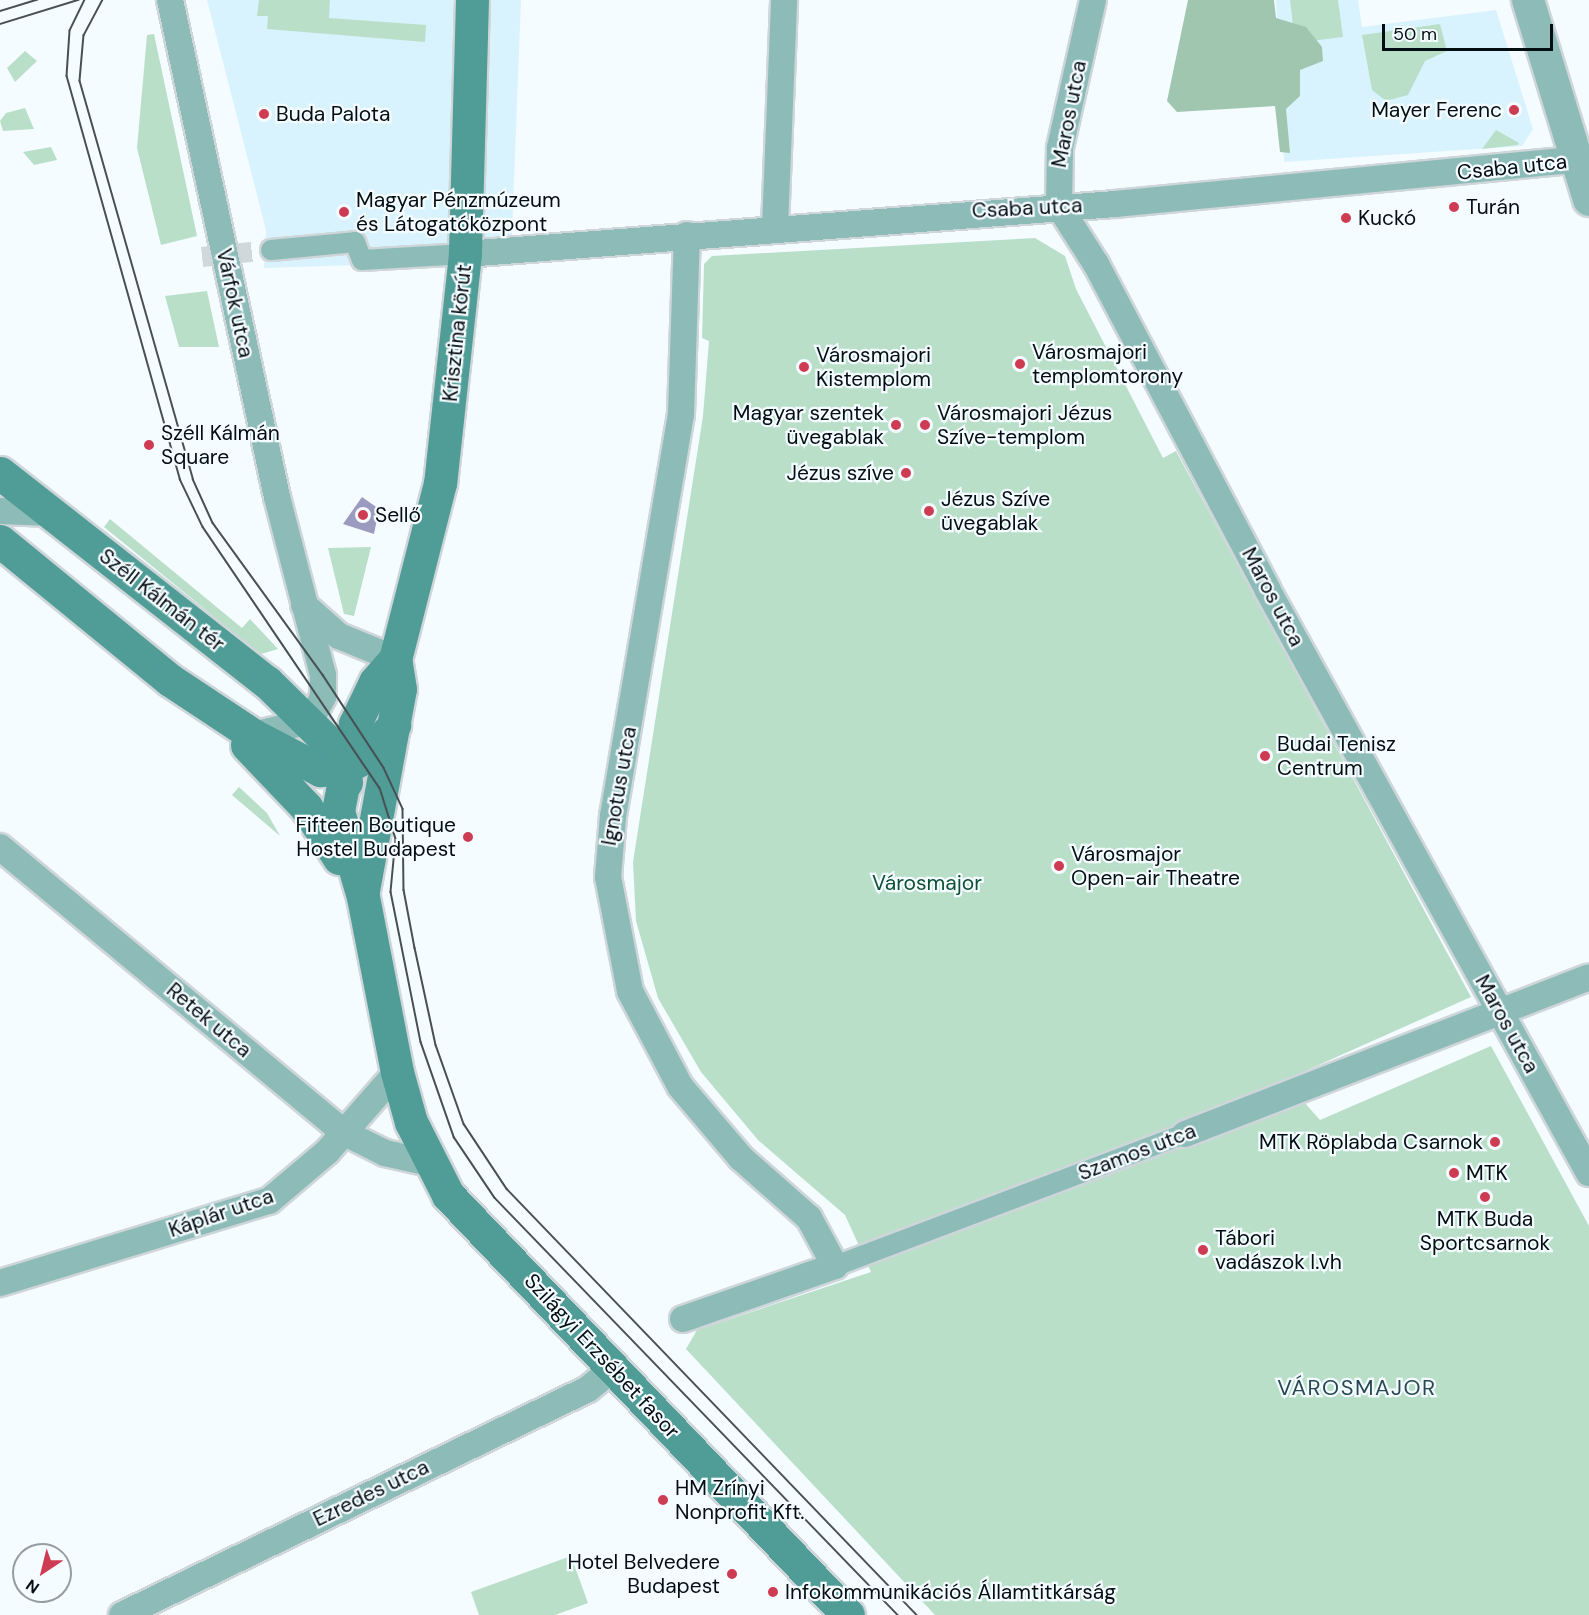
<!DOCTYPE html>
<meta charset="utf-8">
<style>
body{margin:0}
#map{position:relative;width:1589px;height:1615px;overflow:hidden;background:#f5fcff;font-family:"DM Sans",sans-serif}
div>[style]{position:absolute}
.built>*{inset:0;background:#d8f3fd}
.green>*{inset:0;background:#b9dfc9}
.forest>*{inset:0;background:#a0c6b0}
.water>*{inset:0;background:#9a9bbe}
.pedestrian-tunnel>*{height:20px;margin-top:-10px;transform-origin:0;background:repeating-linear-gradient(90deg,#d1d8db 0 20px,transparent 0 30px)}
.roads{filter:drop-shadow(2px 0 #ced6d9) drop-shadow(-2px 0 #ced6d9) drop-shadow(0 2px #ced6d9) drop-shadow(0 -2px #ced6d9)}
.pedestrian>*{height:20px;margin:-10px;padding:0 10px;transform-origin:10px;border-radius:10px;background:#8cbbb8}
.minor>*{height:26px;margin:-13px;padding:0 13px;transform-origin:13px;border-radius:13px;background:#8cbbb8}
.tertiary>*{height:32px;margin:-16px;padding:0 16px;transform-origin:16px;border-radius:16px;background:#8cbbb8}
.secondary>*{height:33px;margin:-16.5px;padding:0 16.5px;transform-origin:16.5px;border-radius:16.5px;background:#509c97}
.tram>*{height:1.5px;margin:-0.75px;padding:0 0.75px;transform-origin:0.75px;border-radius:0.75px;background:#475154}
.dots>*{width:16px;height:16px;translate:-50% -50%;box-sizing:border-box;border:3px solid #f5fcff;border-radius:50%}
span{translate:-50% -50%;white-space:nowrap;text-align:center;line-height:1.15;-webkit-text-stroke:4.5px #f5fcff;paint-order:stroke}
.poi-label{font-size:21px;color:#030e12}
.right{translate:-100% -50%;text-align:right}
.left{translate:0 -50%;text-align:left}
.street-label{font-size:21px;color:#030e12}
.park-label{font-size:21px;color:#0d5033}
.neighbourhood-label{font-size:22px;color:#274852;letter-spacing:1.5px}
.north{position:absolute;left:12px;top:1543px;width:60px;height:60px;box-sizing:border-box;background:#f5fcff;border:2px solid #949da0;border-radius:50%;rotate:215deg;font-size:16px;font-weight:700;line-height:24px;text-align:center;color:#030e12}
.north::after{content:'';display:block;margin:auto;width:21px;height:27px;background:#cd3c52;clip-path:polygon(50% 0,100% 100%,50% 72%,0 100%)}
.scale{position:absolute;left:1382px;top:24px;width:171px;height:27px;box-sizing:border-box;border:3px solid #030e12;border-top:0;padding-left:8px;font-size:18px;line-height:21px;white-space:nowrap;color:#030e12;-webkit-text-stroke:4px #f5fcff;paint-order:stroke}
</style>
<div id="map">
<div class="built">
<div style="clip-path:polygon(207px 0,521px 0,511px 260px,264px 268px,266px 230px)"></div>
<div style="clip-path:polygon(1276px 0,1358px 0,1362px 27px,1496px 10px,1533px 129px,1522px 146px,1284px 162px)"></div>
</div>
<div class="green">
<div style="clip-path:polygon(259px 0,330px 0,329px 18px,426px 25px,425px 42px,267px 29px,268px 16px,257px 16px)"></div>
<div style="clip-path:polygon(1290px 0,1338px 0,1343px 37px,1295px 43px)"></div>
<div style="clip-path:polygon(1440px 24px,1447px 51px,1425px 61px,1408px 95px,1386px 101px,1372px 90px,1362px 35px)"></div>
<div style="clip-path:polygon(154px 34px,197px 236px,161px 245px,137px 148px,147px 35px)"></div>
<div style="clip-path:polygon(25px 51px,37px 61px,15px 82px,7px 68px)"></div>
<div style="clip-path:polygon(25px 108px,34px 129px,3px 131px,0 121px,6px 113px)"></div>
<div style="clip-path:polygon(1496px 130px,1519px 143px,1518px 145px,1482px 149px)"></div>
<div style="clip-path:polygon(51px 147px,57px 160px,34px 165px,23px 152px)"></div>
<div style="clip-path:polygon(1035px 238px,1065px 256px,1076px 289px,1163px 458px,1176px 451px,1471px 997px,1247px 1097px,1304px 1102px,1320px 1120px,1491px 1046px,1589px 1226px,1589px 1615px,935px 1615px,686px 1349px,697px 1330px,871px 1272px,845px 1215px,758px 1140px,701px 1072px,658px 998px,636px 921px,633px 862px,703px 416px,709px 341px,702px 338px,704px 264px,712px 256px)"></div>
<div style="clip-path:polygon(207px 291px,219px 347px,179px 347px,165px 296px)"></div>
<div style="clip-path:polygon(110px 519px,242px 628px,250px 619px,278px 649px,261px 654px,244px 641px,104px 527px)"></div>
<div style="clip-path:polygon(371px 547px,354px 616px,344px 614px,328px 548px)"></div>
<div style="clip-path:polygon(239px 787px,267px 813px,280px 836px,232px 795px)"></div>
<div style="clip-path:polygon(571px 1556px,588px 1603px,555px 1615px,479px 1615px,471px 1592px)"></div>
</div>
<div class="forest">
<div style="clip-path:polygon(1188px 0,1274px 0,1276px 18px,1306px 27px,1322px 47px,1323px 61px,1300px 70px,1300px 96px,1286px 109px,1290px 153px,1280px 152px,1275px 106px,1177px 112px,1167px 101px)"></div>
</div>
<div class="water">
<div style="clip-path:polygon(362px 497px,379px 509px,374px 534px,343px 524px)"></div>
</div>
<div class="pedestrian-tunnel">
<div style="left:202px;top:257px;width:69px;rotate:-5.8deg"></div>
</div>
<div class="roads">
<div class="pedestrian">
<div style="left:271px;top:250px;width:84px;rotate:-5.4deg"></div>
<div style="left:355px;top:242px;width:19px;rotate:69deg"></div>
<div style="left:362px;top:260px;width:103px;rotate:-3.3deg"></div>
<div style="left:835px;top:1266px;width:374px;rotate:-20.7deg"></div>
</div>
<div class="minor">
<div style="left:170px;top:0;width:508px;rotate:77.85deg"></div>
<div style="left:277px;top:497px;width:184px;rotate:75.5deg"></div>
<div style="left:323px;top:675px;width:22px;rotate:90deg"></div>
<div style="left:323px;top:697px;width:27px;rotate:118deg"></div>
<div style="left:310px;top:721px;width:59px;rotate:166.2deg"></div>
<div style="left:1093px;top:0;width:152px;rotate:102.6deg"></div>
<div style="left:1060px;top:148px;width:58px;rotate:91deg"></div>
<div style="left:1059px;top:206px;width:69px;rotate:57.5deg"></div>
<div style="left:1096px;top:264px;width:367px;rotate:62.2deg"></div>
<div style="left:1267px;top:589px;width:667px;rotate:61.13deg"></div>
<div style="left:775px;top:227px;width:227px;rotate:-87.7deg"></div>
<div style="left:465px;top:254px;width:652px;rotate:-4.4deg"></div>
<div style="left:1115px;top:204px;width:476px;rotate:-5.5deg"></div>
<div style="left:0;top:511px;width:51px;rotate:2.2deg"></div>
<div style="left:304px;top:605px;width:47px;rotate:41.5deg"></div>
<div style="left:339px;top:636px;width:61px;rotate:22.3deg"></div>
<div style="left:0;top:847px;width:448px;rotate:39.7deg"></div>
<div style="left:345px;top:1133px;width:45px;rotate:26.6deg"></div>
<div style="left:385px;top:1153px;width:49px;rotate:12.9deg"></div>
<div style="left:1185px;top:1134px;width:433px;rotate:-21.2deg"></div>
<div style="left:0;top:1283px;width:281px;rotate:-17deg"></div>
<div style="left:269px;top:1201px;width:76px;rotate:-40.2deg"></div>
<div style="left:327px;top:1152px;width:106px;rotate:-48.8deg"></div>
<div style="left:683px;top:1319px;width:161px;rotate:-19.2deg"></div>
<div style="left:835px;top:1266px;width:55px;rotate:-118.4deg"></div>
<div style="left:809px;top:1218px;width:91px;rotate:-138.6deg"></div>
<div style="left:741px;top:1158px;width:94px;rotate:-130.3deg"></div>
<div style="left:680px;top:1086px;width:107px;rotate:-117.8deg"></div>
<div style="left:630px;top:991px;width:116px;rotate:-100.9deg"></div>
<div style="left:608px;top:877px;width:61px;rotate:-85.3deg"></div>
<div style="left:613px;top:816px;width:408px;rotate:-80.4deg"></div>
<div style="left:681px;top:414px;width:179px;rotate:-88.1deg"></div>
<div style="left:122px;top:1615px;width:518px;rotate:-25.87deg"></div>
<div style="left:588px;top:1389px;width:36px;rotate:-39deg"></div>
</div>
<div class="tertiary">
<div style="left:1528px;top:0;width:209px;rotate:73deg"></div>
</div>
<div class="secondary">
<div style="left:472px;top:0;width:254px;rotate:91.6deg"></div>
<div style="left:465px;top:254px;width:230px;rotate:96.2deg"></div>
<div style="left:440px;top:483px;width:182px;rotate:104.3deg"></div>
<div style="left:395px;top:659px;width:30px;rotate:131deg"></div>
<div style="left:375px;top:682px;width:47px;rotate:115.5deg"></div>
<div style="left:355px;top:724px;width:89px;rotate:101.1deg"></div>
<div style="left:338px;top:811px;width:90px;rotate:73.8deg"></div>
<div style="left:363px;top:897px;width:178px;rotate:79deg"></div>
<div style="left:397px;top:1072px;width:52px;rotate:74.4deg"></div>
<div style="left:411px;top:1122px;width:82px;rotate:63.1deg"></div>
<div style="left:448px;top:1195px;width:580px;rotate:46.4deg"></div>
<div style="left:0;top:473px;width:339px;rotate:38.1deg"></div>
<div style="left:267px;top:682px;width:86px;rotate:44.5deg"></div>
<div style="left:328px;top:742px;width:44px;rotate:65.8deg"></div>
<div style="left:0;top:541px;width:220px;rotate:39.3deg"></div>
<div style="left:170px;top:680px;width:100px;rotate:33.5deg"></div>
<div style="left:253px;top:735px;width:76px;rotate:27.6deg"></div>
<div style="left:320px;top:770px;width:22px;rotate:-3deg"></div>
<div style="left:342px;top:769px;width:25px;rotate:-27deg"></div>
<div style="left:364px;top:758px;width:45px;rotate:-47.7deg"></div>
<div style="left:247px;top:745px;width:86px;rotate:46.4deg"></div>
<div style="left:306px;top:807px;width:61px;rotate:57.1deg"></div>
<div style="left:363px;top:890px;width:204px;rotate:-79.6deg"></div>
<div style="left:400px;top:689px;width:30px;rotate:-99deg"></div>
</div>
</div>
<div class="tram">
<div style="left:85px;top:0;width:34px;rotate:116deg"></div>
<div style="left:70px;top:31px;width:45px;rotate:93.8deg"></div>
<div style="left:67px;top:76px;width:419px;rotate:74.3deg"></div>
<div style="left:180px;top:479px;width:53px;rotate:64.4deg"></div>
<div style="left:203px;top:527px;width:315px;rotate:55.9deg"></div>
<div style="left:380px;top:788px;width:53px;rotate:72.6deg"></div>
<div style="left:396px;top:839px;width:53px;rotate:95.4deg"></div>
<div style="left:391px;top:892px;width:153px;rotate:78.7deg"></div>
<div style="left:421px;top:1042px;width:101px;rotate:70.8deg"></div>
<div style="left:454px;top:1137px;width:73px;rotate:56.1deg"></div>
<div style="left:495px;top:1198px;width:580px;rotate:45.98deg"></div>
<div style="left:103px;top:0;width:40px;rotate:118deg"></div>
<div style="left:84px;top:35px;width:46px;rotate:95deg"></div>
<div style="left:80px;top:81px;width:414px;rotate:74.1deg"></div>
<div style="left:193px;top:479px;width:48px;rotate:65.6deg"></div>
<div style="left:213px;top:523px;width:188px;rotate:54.1deg"></div>
<div style="left:323px;top:675px;width:111px;rotate:56.7deg"></div>
<div style="left:384px;top:768px;width:45px;rotate:65.1deg"></div>
<div style="left:403px;top:809px;width:81px;rotate:89.3deg"></div>
<div style="left:404px;top:890px;width:59px;rotate:79.3deg"></div>
<div style="left:415px;top:948px;width:99px;rotate:77.8deg"></div>
<div style="left:436px;top:1045px;width:84px;rotate:70.5deg"></div>
<div style="left:464px;top:1124px;width:78px;rotate:56.5deg"></div>
<div style="left:507px;top:1189px;width:591px;rotate:46.1deg"></div>
<div style="left:0;top:11px;width:39px;rotate:-17deg"></div>
<div style="left:0;top:24px;width:82px;rotate:-17.1deg"></div>
</div>
<div class="dots">
<div style="left:1514px;top:110px;background:#cd3c52"></div>
<div style="left:264px;top:114px;background:#cd3c52"></div>
<div style="left:1454px;top:207px;background:#cd3c52"></div>
<div style="left:344px;top:212px;background:#cd3c52"></div>
<div style="left:1346px;top:218px;background:#cd3c52"></div>
<div style="left:1020px;top:364px;background:#cd3c52"></div>
<div style="left:804px;top:367px;background:#cd3c52"></div>
<div style="left:896px;top:425px;background:#cd3c52"></div>
<div style="left:925px;top:425px;background:#cd3c52"></div>
<div style="left:149px;top:445px;background:#cd3c52"></div>
<div style="left:906px;top:473px;background:#cd3c52"></div>
<div style="left:929px;top:511px;background:#cd3c52"></div>
<div style="left:363px;top:515px;background:#cd3c52"></div>
<div style="left:1265px;top:756px;background:#cd3c52"></div>
<div style="left:468px;top:837px;background:#cd3c52"></div>
<div style="left:1059px;top:866px;background:#cd3c52"></div>
<div style="left:1495px;top:1142px;background:#cd3c52"></div>
<div style="left:1454px;top:1173px;background:#cd3c52"></div>
<div style="left:1485px;top:1197px;background:#cd3c52"></div>
<div style="left:1203px;top:1250px;background:#cd3c52"></div>
<div style="left:663px;top:1500px;background:#cd3c52"></div>
<div style="left:732px;top:1574px;background:#cd3c52"></div>
<div style="left:773px;top:1592px;background:#cd3c52"></div>
</div>
<div class="poi-label">
<span class="right" style="left:1502px;top:110px">Mayer Ferenc</span>
<span class="left" style="left:276px;top:114px">Buda Palota</span>
<span class="left" style="left:356px;top:212px">Magyar Pénzmúzeum<br>és Látogatóközpont</span>
<span class="left" style="left:1466px;top:207px">Turán</span>
<span class="left" style="left:1358px;top:218px">Kuckó</span>
<span class="left" style="left:1032px;top:364px">Városmajori<br>templomtorony</span>
<span class="left" style="left:816px;top:367px">Városmajori<br>Kistemplom</span>
<span class="right" style="left:884px;top:425px">Magyar szentek<br>üvegablak</span>
<span class="left" style="left:937px;top:425px">Városmajori Jézus<br>Szíve-templom</span>
<span class="left" style="left:161px;top:445px">Széll Kálmán<br>Square</span>
<span class="right" style="left:894px;top:473px">Jézus szíve</span>
<span class="left" style="left:941px;top:511px">Jézus Szíve<br>üvegablak</span>
<span class="left" style="left:375px;top:515px">Sellő</span>
<span class="left" style="left:1277px;top:756px">Budai Tenisz<br>Centrum</span>
<span class="right" style="left:456px;top:837px">Fifteen Boutique<br>Hostel Budapest</span>
<span class="left" style="left:1071px;top:866px">Városmajor<br>Open-air Theatre</span>
<span class="right" style="left:1483px;top:1142px">MTK Röplabda Csarnok</span>
<span class="left" style="left:1466px;top:1173px">MTK</span>
<span style="left:1485px;top:1231px">MTK Buda<br>Sportcsarnok</span>
<span class="left" style="left:1215px;top:1250px">Tábori<br>vadászok I.vh</span>
<span class="left" style="left:675px;top:1500px">HM Zrínyi<br>Nonprofit Kft.</span>
<span class="right" style="left:720px;top:1574px">Hotel Belvedere<br>Budapest</span>
<span class="left" style="left:785px;top:1592px">Infokommunikációs Államtitkárság</span>
</div>
<div class="street-label">
<span style="left:1069px;top:114px;rotate:-79deg">Maros utca</span>
<span style="left:1512px;top:167px;rotate:-6deg">Csaba utca</span>
<span style="left:1027px;top:208px;rotate:-3deg">Csaba utca</span>
<span style="left:235px;top:303px;rotate:78deg">Várfok utca</span>
<span style="left:457px;top:333px;rotate:-84deg">Krisztina körút</span>
<span style="left:1273px;top:597px;rotate:62deg">Maros utca</span>
<span style="left:162px;top:600px;rotate:38deg">Széll Kálmán tér</span>
<span style="left:619px;top:786px;rotate:-80deg">Ignotus utca</span>
<span style="left:209px;top:1020px;rotate:40deg">Retek utca</span>
<span style="left:1507px;top:1024px;rotate:61deg">Maros utca</span>
<span style="left:1137px;top:1152px;rotate:-21deg">Szamos utca</span>
<span style="left:221px;top:1213px;rotate:-19deg">Káplár utca</span>
<span style="left:602px;top:1356px;rotate:47deg">Szilágyi Erzsébet fasor</span>
<span style="left:371px;top:1493px;rotate:-26deg">Ezredes utca</span>
</div>
<div class="park-label">
<span style="left:927px;top:883px">Városmajor</span>
</div>
<div class="neighbourhood-label">
<span style="left:1357px;top:1388px">VÁROSMAJOR</span>
</div>
<div class="north">N</div>
<div class="scale">50 m</div>
</div>
